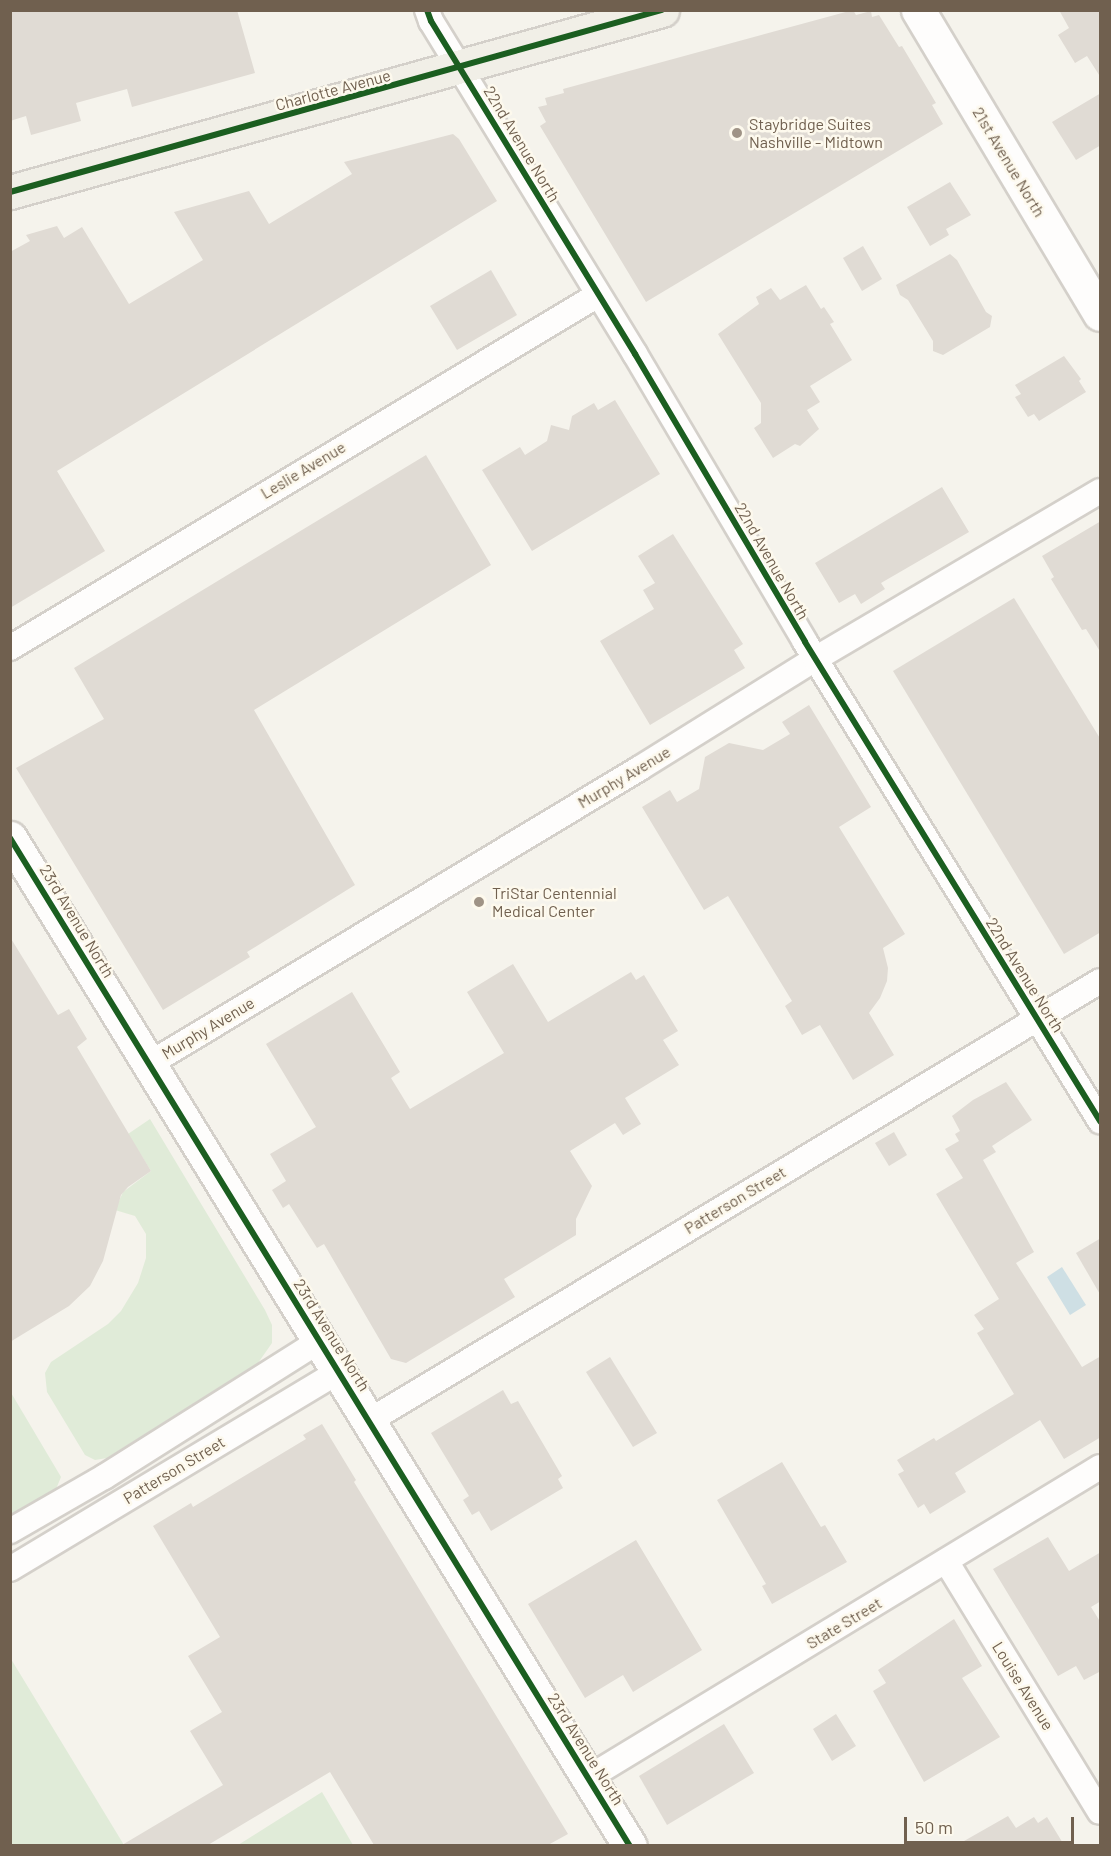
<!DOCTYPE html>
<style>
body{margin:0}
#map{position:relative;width:1111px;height:1856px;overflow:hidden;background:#f5f3ec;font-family:Barlow,sans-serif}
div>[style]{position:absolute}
.green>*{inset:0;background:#e0ebd8}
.water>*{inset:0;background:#cedfe4}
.building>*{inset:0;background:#e0dbd4}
.roads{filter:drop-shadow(2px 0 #d4d0ca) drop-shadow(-2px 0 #d4d0ca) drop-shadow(0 2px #d4d0ca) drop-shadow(0 -2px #d4d0ca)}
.street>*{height:24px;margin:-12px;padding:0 12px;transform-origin:12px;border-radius:12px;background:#fefdfc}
.secondary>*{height:33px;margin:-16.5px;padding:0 16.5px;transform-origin:16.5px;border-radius:16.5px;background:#fefdfc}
.primary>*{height:33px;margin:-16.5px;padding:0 16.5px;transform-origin:16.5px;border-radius:16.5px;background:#f1efe7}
.cycleway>*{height:6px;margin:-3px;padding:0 3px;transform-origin:3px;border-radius:3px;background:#1b5e20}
.dots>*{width:16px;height:16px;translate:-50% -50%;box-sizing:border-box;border:3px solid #fdf9ed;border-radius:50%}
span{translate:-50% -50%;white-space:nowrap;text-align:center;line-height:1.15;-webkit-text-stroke:5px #fdf9ed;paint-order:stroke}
.street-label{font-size:16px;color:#70604f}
.poi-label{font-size:16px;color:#70604f}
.left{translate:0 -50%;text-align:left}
.frame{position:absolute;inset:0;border:12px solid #70604f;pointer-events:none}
.scale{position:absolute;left:904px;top:1817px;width:170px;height:27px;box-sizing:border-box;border:3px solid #70604f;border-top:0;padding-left:8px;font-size:18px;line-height:21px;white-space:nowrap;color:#70604f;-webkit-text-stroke:4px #fdf9ed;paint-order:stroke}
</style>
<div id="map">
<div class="green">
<div style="clip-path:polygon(150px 1119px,265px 1310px,272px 1325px,272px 1343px,258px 1363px,107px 1458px,95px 1460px,85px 1455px,47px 1392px,45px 1373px,51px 1362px,108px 1324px,121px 1311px,138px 1283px,146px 1258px,146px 1234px,135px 1216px,115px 1210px,123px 1192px,151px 1171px,128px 1134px)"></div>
<div style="clip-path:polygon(10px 1391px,61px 1477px,56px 1489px,11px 1520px)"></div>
<div style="clip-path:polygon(11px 1659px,124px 1845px,11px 1845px)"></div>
<div style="clip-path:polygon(322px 1792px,353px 1845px,238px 1845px)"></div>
</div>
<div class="water">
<div style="clip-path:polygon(1062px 1267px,1086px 1305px,1070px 1315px,1047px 1277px)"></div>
</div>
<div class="building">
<div style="clip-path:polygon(10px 10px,237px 10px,255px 73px,132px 107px,127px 89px,76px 103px,81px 121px,31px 135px,26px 116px,10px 121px)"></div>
<div style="clip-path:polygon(853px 10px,856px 15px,871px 11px,872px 17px,879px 15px,899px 47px,902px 46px,936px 103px,932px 105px,943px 124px,646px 302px,540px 126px,546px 122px,538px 107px,547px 105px,545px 98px,564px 93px,563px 89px)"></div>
<div style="clip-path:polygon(1059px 10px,1101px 10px,1101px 78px,1087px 56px,1075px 63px,1058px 35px,1069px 28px)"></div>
<div style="clip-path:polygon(1101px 93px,1101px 145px,1076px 160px,1052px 122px)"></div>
<div style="clip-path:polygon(453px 134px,459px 139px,497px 201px,57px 471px,105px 551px,10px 608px,10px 252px,30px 241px,26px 235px,57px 226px,64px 238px,82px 227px,129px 304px,203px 260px,174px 212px,249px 191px,269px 224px,352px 174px,344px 162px)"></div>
<div style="clip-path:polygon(950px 182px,971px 215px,946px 229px,949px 235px,930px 246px,907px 207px)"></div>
<div style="clip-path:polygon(863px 246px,882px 279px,862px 291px,843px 258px)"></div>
<div style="clip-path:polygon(950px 254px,957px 260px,986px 312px,992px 316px,990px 327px,943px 355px,933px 351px,933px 341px,908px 300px,900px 295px,896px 285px)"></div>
<div style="clip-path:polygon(491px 270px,517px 315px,457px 350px,430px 306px)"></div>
<div style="clip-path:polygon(806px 285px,821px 309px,824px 307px,834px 322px,830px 324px,852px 360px,810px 386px,820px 402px,807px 410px,819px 429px,800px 446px,795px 444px,773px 458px,754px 428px,761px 423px,761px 403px,718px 334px,759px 304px,756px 297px,771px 288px,780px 300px)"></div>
<div style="clip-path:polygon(1064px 356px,1081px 379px,1079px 381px,1086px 392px,1039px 421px,1034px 414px,1028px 417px,1015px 397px,1021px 394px,1015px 385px)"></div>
<div style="clip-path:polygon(615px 400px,660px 474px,532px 551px,482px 470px,520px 447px,525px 455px,547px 441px,551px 425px,569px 430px,572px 416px,594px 403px,598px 410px)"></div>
<div style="clip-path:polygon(426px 455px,491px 565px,254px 710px,355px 885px,247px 952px,250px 957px,163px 1010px,16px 768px,104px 719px,74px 668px)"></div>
<div style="clip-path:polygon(942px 487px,969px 532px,881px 583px,885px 589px,861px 604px,855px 594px,839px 603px,815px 563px)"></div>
<div style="clip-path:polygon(1101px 521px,1101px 653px,1086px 629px,1082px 630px,1051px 579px,1054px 577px,1042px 556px)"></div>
<div style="clip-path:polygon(673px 534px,743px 644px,734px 650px,745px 668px,650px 725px,600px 641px,654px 609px,643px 590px,655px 583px,638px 556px)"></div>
<div style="clip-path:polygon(1014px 598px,1101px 740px,1101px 932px,1064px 954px,893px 671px)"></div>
<div style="clip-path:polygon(809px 705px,871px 807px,839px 827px,905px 934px,883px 948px,888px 968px,887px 981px,880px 998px,869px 1013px,894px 1055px,853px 1080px,820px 1025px,802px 1035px,785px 1006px,792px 1001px,728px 896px,704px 910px,642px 807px,670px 790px,677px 802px,699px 789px,705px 757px,729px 743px,763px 750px,790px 734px,782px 722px)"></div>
<div style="clip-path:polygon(10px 937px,58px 1015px,69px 1009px,87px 1039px,77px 1047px,151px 1171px,128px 1187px,121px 1195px,103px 1261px,90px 1286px,69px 1306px,10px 1342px)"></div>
<div style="clip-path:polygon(513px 964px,548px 1022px,631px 972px,636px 980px,644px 975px,678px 1031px,663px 1040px,679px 1065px,625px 1098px,641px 1124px,623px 1135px,615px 1123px,570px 1151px,592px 1186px,576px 1219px,576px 1235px,504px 1279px,515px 1297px,406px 1363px,391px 1359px,324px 1244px,317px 1248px,289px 1204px,283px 1208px,272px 1190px,286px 1181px,270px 1154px,316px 1127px,266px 1044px,352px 992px,400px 1072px,391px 1078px,410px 1109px,504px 1053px,467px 992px)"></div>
<div style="clip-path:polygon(1006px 1082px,1032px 1120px,992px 1146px,996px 1152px,983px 1160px,1034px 1252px,1016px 1263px,1082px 1367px,1101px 1356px,1101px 1437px,1064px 1459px,1040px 1420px,955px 1473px,966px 1492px,930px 1514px,924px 1504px,918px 1508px,898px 1474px,904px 1471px,897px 1460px,934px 1438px,936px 1441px,1014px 1394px,977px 1333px,984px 1329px,974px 1315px,999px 1299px,936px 1194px,963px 1178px,945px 1149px,959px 1141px,955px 1134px,960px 1131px,952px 1116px,973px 1100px)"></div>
<div style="clip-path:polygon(894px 1132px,907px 1155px,889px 1166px,875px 1143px)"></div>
<div style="clip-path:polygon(1101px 1238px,1101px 1296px,1076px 1253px)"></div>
<div style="clip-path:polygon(610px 1357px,657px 1433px,633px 1447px,586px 1372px)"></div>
<div style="clip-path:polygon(503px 1390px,511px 1404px,518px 1401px,562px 1476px,558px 1479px,563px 1488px,491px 1531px,479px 1511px,472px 1515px,463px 1500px,469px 1496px,431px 1433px)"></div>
<div style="clip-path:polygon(322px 1424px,356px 1480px,354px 1482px,568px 1834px,548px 1845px,374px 1845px,330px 1772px,208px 1845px,122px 1845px,223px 1785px,190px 1731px,222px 1712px,188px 1656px,220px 1637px,153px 1526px,191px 1503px,193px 1507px,306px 1439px,303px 1435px)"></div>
<div style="clip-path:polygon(782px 1462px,821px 1527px,825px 1525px,847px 1562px,772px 1604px,762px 1586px,766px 1584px,717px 1500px)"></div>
<div style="clip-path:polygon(1048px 1537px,1069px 1571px,1101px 1552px,1101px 1601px,1091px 1607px,1101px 1623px,1101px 1671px,1084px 1680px,1076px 1666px,1058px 1676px,993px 1569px)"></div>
<div style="clip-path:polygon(636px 1540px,702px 1650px,633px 1692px,623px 1675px,585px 1698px,528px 1604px)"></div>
<div style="clip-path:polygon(954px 1619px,982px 1666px,962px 1678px,1000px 1737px,924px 1782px,873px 1691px,886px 1683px,878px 1670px)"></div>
<div style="clip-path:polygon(836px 1714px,856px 1746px,832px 1761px,813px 1729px)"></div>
<div style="clip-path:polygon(724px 1724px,754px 1773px,667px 1825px,639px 1776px)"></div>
<div style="clip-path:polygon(1008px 1816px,1016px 1828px,1034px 1817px,1038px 1823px,1047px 1817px,1064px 1845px,957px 1845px)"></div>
</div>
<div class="roads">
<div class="street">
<div style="left:427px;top:10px;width:12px;rotate:70deg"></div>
<div style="left:431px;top:21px;width:391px;rotate:58.5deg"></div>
<div style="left:635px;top:354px;width:334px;rotate:59.4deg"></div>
<div style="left:805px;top:642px;width:563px;rotate:58.37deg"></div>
<div style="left:10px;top:648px;width:686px;rotate:-30.98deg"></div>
<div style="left:149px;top:1064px;width:573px;rotate:-31.08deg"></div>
<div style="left:640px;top:768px;width:206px;rotate:-31.9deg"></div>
<div style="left:815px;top:659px;width:331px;rotate:-30.5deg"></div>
<div style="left:369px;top:1421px;width:853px;rotate:-31.04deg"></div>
<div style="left:10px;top:1531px;width:108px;rotate:-29.9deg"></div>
<div style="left:104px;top:1477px;width:254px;rotate:-32.3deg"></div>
<div style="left:946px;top:1561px;width:294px;rotate:58.5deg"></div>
<div style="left:10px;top:1569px;width:383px;rotate:-31deg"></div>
<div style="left:588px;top:1778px;width:599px;rotate:-31.28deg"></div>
</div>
<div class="secondary">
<div style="left:918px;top:10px;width:354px;rotate:59.1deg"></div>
<div style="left:10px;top:838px;width:1183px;rotate:58.41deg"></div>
</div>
<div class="primary">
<div style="left:10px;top:192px;width:677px;rotate:-15.6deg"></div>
</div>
</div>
<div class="cycleway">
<div style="left:427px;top:10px;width:12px;rotate:70deg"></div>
<div style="left:431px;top:21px;width:391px;rotate:58.5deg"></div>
<div style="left:635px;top:354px;width:334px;rotate:59.4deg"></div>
<div style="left:805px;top:642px;width:563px;rotate:58.37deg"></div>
<div style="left:10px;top:192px;width:677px;rotate:-15.6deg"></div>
<div style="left:10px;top:838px;width:1183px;rotate:58.41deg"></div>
</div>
<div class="dots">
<div style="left:737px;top:133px;background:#9f9386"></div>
<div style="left:479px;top:902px;background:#9f9386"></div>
</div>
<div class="street-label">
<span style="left:333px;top:90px;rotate:-15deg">Charlotte Avenue</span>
<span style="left:522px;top:144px;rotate:59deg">22nd Avenue North</span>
<span style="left:1009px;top:162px;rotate:59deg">21st Avenue North</span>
<span style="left:303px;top:470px;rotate:-31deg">Leslie Avenue</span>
<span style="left:772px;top:561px;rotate:60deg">22nd Avenue North</span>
<span style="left:624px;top:777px;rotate:-31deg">Murphy Avenue</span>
<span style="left:77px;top:921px;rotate:59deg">23rd Avenue North</span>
<span style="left:1025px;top:975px;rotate:58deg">22nd Avenue North</span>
<span style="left:208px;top:1028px;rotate:-31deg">Murphy Avenue</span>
<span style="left:735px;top:1200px;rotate:-31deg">Patterson Street</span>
<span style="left:332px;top:1335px;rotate:58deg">23rd Avenue North</span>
<span style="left:174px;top:1470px;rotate:-31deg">Patterson Street</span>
<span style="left:844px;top:1623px;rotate:-31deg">State Street</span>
<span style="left:1023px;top:1686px;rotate:58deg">Louise Avenue</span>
<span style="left:586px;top:1749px;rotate:58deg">23rd Avenue North</span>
</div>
<div class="poi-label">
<span class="left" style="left:749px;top:133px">Staybridge Suites<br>Nashville - Midtown</span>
<span class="left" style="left:492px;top:902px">TriStar Centennial<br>Medical Center</span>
</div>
<div class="frame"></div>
<div class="scale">50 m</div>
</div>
